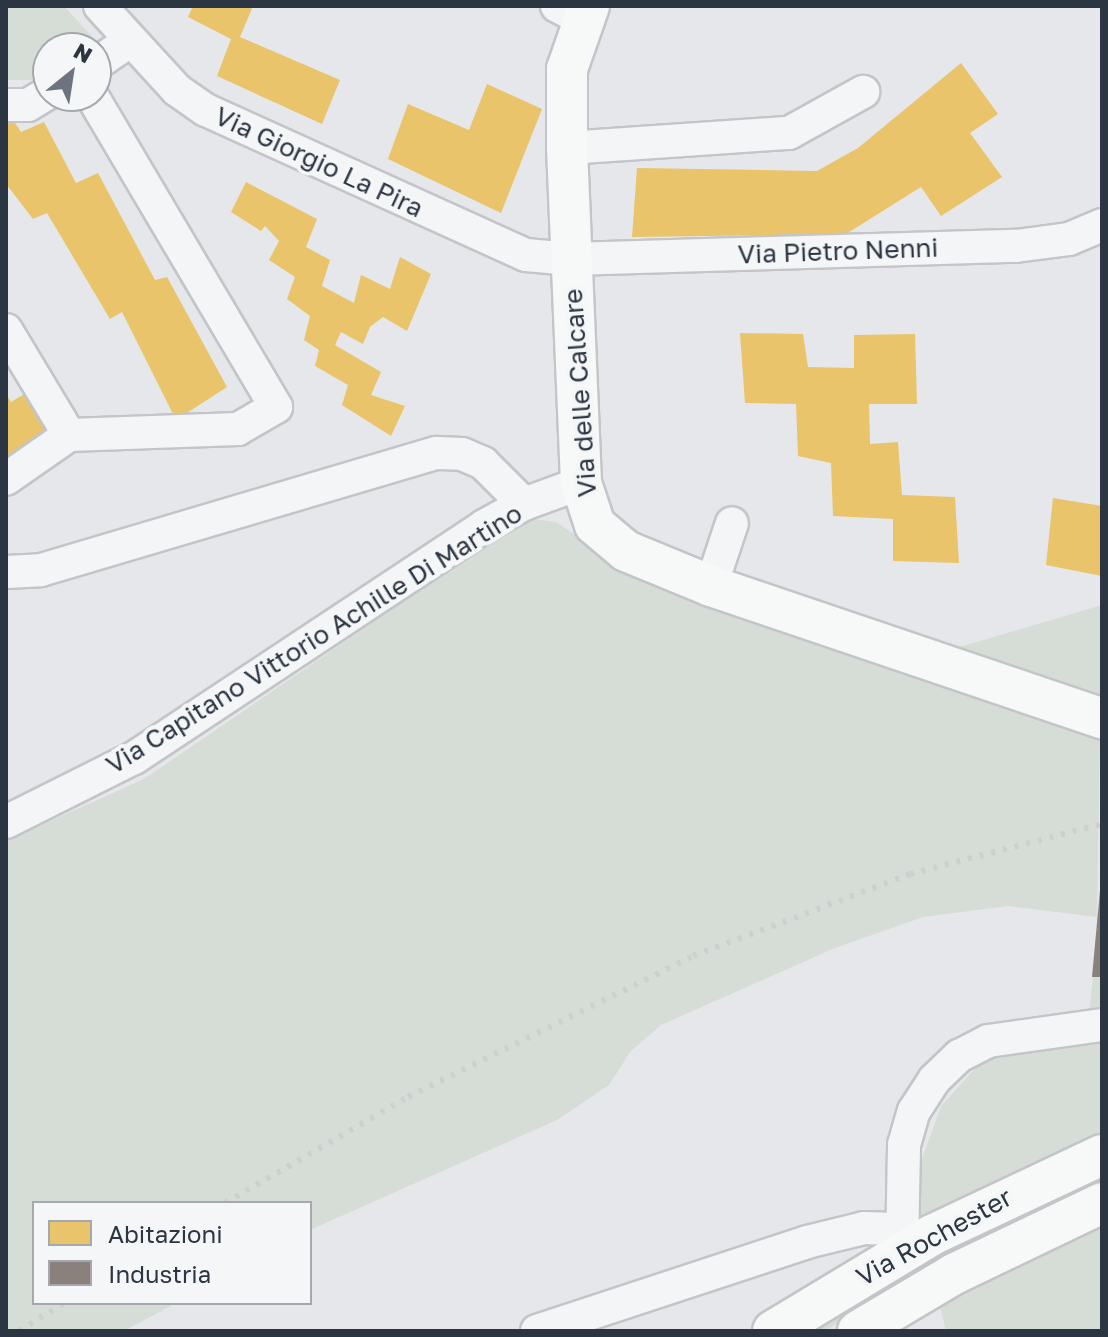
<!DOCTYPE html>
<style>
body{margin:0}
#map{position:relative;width:1108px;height:1337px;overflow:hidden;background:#e5e7ea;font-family:"Golos Text",sans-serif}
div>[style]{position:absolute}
.green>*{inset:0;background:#d6ddd6}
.homes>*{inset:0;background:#e9c46a}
.industry>*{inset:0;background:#8a817c}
.roads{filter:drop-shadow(2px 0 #c3c5c8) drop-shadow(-2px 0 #c3c5c8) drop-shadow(0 2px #c3c5c8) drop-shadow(0 -2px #c3c5c8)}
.minor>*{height:32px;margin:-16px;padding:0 16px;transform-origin:16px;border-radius:16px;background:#f4f5f6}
.major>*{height:40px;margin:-20px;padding:0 20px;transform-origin:20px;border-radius:20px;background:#f7f8f8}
.rail>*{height:6px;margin-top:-3px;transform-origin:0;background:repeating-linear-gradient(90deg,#cecfd1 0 4px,transparent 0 12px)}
span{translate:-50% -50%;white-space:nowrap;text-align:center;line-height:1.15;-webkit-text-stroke:8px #f4f6f8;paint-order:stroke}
.street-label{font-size:26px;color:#2c3643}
.frame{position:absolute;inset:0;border:8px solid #2c3643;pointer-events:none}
.legend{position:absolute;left:32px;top:1201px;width:280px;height:104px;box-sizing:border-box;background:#f4f6f8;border:2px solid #a4a9b0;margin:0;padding:10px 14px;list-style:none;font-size:24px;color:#2c3643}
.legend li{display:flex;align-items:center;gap:16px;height:40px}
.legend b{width:40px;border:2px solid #a4a9b0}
.north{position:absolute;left:32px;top:32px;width:80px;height:80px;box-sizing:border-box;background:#f4f6f8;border:2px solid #a4a9b0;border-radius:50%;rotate:30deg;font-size:22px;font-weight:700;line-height:32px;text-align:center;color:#2c3643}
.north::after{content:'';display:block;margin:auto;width:28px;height:36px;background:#6d747d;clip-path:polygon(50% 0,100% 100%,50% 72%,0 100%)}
</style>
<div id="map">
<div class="green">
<div style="clip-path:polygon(6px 6px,64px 6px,96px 41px,90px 48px,48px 48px,48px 77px,42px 80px,6px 80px)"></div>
<div style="clip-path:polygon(534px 519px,556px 522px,592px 546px,892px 667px,1102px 605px,1097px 917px,1008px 906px,923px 917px,835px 948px,661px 1025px,630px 1052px,609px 1085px,557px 1120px,310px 1230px,310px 1203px,34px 1203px,34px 1303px,176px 1303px,124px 1331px,6px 1331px,6px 841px,144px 779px,498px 537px)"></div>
<div style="clip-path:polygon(1093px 977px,1102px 977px,1102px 1331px,946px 1331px,916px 1206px,921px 1162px,941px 1106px,980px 1063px,1013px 1051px,1086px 1041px)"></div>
<div style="clip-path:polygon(867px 1297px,870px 1302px,825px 1331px,814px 1331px)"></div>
</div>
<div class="homes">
<div style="clip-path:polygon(193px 6px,253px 6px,240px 37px,340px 80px,322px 124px,217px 76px,231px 39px,188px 17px)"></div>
<div style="clip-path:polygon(961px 63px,998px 114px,970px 133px,1002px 177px,941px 216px,921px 187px,846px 234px,632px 237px,637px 168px,817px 171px,858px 148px)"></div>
<div style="clip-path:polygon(487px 84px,542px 109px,501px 213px,388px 159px,408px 104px,469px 130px)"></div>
<div style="clip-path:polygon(13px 120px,21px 132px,44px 122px,76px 183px,98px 173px,155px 280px,167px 277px,227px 387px,176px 420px,122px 312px,110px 319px,47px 213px,33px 219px,6px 184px,6px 125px)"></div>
<div style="clip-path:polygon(246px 182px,317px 219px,306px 247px,330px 260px,322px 286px,354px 303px,361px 275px,390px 289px,400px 257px,431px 274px,407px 331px,383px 317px,370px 327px,363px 344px,341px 332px,335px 345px,381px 372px,371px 395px,405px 406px,391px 436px,342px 405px,348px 385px,315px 366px,319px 350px,304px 340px,310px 316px,287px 299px,295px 277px,269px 260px,279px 241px,265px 226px,261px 231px,231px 212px)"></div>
<div style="clip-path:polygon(740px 333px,803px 334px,808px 367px,854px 368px,854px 335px,915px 334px,917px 404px,869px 404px,870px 444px,898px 442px,902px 495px,955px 497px,959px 563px,893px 561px,893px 519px,833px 516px,831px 463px,798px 456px,796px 404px,745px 403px)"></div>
<div style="clip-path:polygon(26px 393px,50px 441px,6px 471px,6px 394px,11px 402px)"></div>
<div style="clip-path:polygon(1053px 498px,1102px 506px,1102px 576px,1046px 565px)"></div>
</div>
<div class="industry">
<div style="clip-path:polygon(1100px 890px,1102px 890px,1102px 977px,1092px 977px)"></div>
</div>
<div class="roads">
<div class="minor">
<div style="left:100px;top:6px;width:114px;rotate:47.5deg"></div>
<div style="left:177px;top:90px;width:35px;rotate:35deg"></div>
<div style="left:206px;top:110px;width:351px;rotate:24.4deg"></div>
<div style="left:526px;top:255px;width:45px;rotate:5.1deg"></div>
<div style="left:571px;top:259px;width:445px;rotate:-1.7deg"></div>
<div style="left:1016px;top:246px;width:53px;rotate:-7.5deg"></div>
<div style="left:1069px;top:239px;width:36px;rotate:-23deg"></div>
<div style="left:557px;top:6px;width:28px;rotate:27deg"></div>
<div style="left:96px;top:64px;width:42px;rotate:-34.4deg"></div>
<div style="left:6px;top:105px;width:22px"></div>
<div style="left:28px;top:105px;width:23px;rotate:-31deg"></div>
<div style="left:567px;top:148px;width:223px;rotate:-3.9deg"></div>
<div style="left:789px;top:133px;width:85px;rotate:-29deg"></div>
<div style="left:6px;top:330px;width:122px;rotate:59deg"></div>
<div style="left:6px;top:479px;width:77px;rotate:-34.9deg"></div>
<div style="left:69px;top:435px;width:169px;rotate:-2deg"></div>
<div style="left:238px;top:429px;width:44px;rotate:-30.1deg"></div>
<div style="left:276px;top:407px;width:361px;rotate:-120.6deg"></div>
<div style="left:6px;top:572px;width:35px;rotate:-3deg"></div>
<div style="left:41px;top:570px;width:413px;rotate:-16.5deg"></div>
<div style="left:437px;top:453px;width:25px;rotate:2deg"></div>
<div style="left:462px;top:454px;width:23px;rotate:23deg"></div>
<div style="left:483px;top:463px;width:58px;rotate:45deg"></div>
<div style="left:711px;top:586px;width:66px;rotate:-71.6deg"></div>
<div style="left:6px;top:822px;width:143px;rotate:-26.6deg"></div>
<div style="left:134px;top:758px;width:420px;rotate:-33.5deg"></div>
<div style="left:484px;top:526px;width:46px;rotate:-28.8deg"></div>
<div style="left:524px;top:504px;width:61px;rotate:-20.2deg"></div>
<div style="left:902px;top:1251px;width:106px;rotate:-88.9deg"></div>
<div style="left:904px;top:1145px;width:35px;rotate:-74deg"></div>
<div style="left:914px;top:1111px;width:37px;rotate:-57deg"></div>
<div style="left:934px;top:1080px;width:35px;rotate:-44deg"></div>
<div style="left:959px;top:1056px;width:33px;rotate:-27deg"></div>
<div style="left:988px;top:1041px;width:115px;rotate:-8deg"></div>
<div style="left:537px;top:1331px;width:284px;rotate:-18.2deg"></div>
<div style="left:807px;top:1242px;width:59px;rotate:-13.8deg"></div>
<div style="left:864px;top:1228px;width:38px;rotate:2deg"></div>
</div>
<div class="major">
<div style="left:589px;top:6px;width:67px;rotate:109.2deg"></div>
<div style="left:567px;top:69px;width:79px;rotate:90deg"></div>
<div style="left:567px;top:148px;width:335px;rotate:87.6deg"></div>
<div style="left:581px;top:483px;width:44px;rotate:71.6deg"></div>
<div style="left:595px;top:525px;width:40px;rotate:40deg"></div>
<div style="left:626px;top:551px;width:92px;rotate:22.4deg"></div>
<div style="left:711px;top:586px;width:413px;rotate:18.7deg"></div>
<div style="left:773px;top:1331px;width:186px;rotate:-31.1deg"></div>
<div style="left:932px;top:1235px;width:188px;rotate:-25.2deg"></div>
<div style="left:858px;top:1331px;width:112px;rotate:-30.7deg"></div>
<div style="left:954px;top:1274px;width:164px;rotate:-25.6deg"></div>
</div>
</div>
<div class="rail">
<div style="left:225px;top:1203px;width:211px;rotate:-30.1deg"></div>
<div style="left:408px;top:1097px;width:318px;rotate:-26.3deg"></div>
<div style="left:693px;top:956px;width:232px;rotate:-20.7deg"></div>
<div style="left:910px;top:874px;width:198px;rotate:-14.6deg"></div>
<div style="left:19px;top:1331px;width:53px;rotate:-31.9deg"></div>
</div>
<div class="street-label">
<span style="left:319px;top:162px;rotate:25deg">Via Giorgio La Pira</span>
<span style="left:838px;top:251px;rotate:-2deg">Via Pietro Nenni</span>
<span style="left:580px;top:393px;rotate:-94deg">Via delle Calcare</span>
<span style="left:314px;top:639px;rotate:-32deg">Via Capitano Vittorio Achille Di Martino</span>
<span style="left:934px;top:1237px;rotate:-29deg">Via Rochester</span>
</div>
<div class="frame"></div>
<ul class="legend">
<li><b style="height:22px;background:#e9c46a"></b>Abitazioni</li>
<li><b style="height:22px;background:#8a817c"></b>Industria</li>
</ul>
<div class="north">N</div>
</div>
